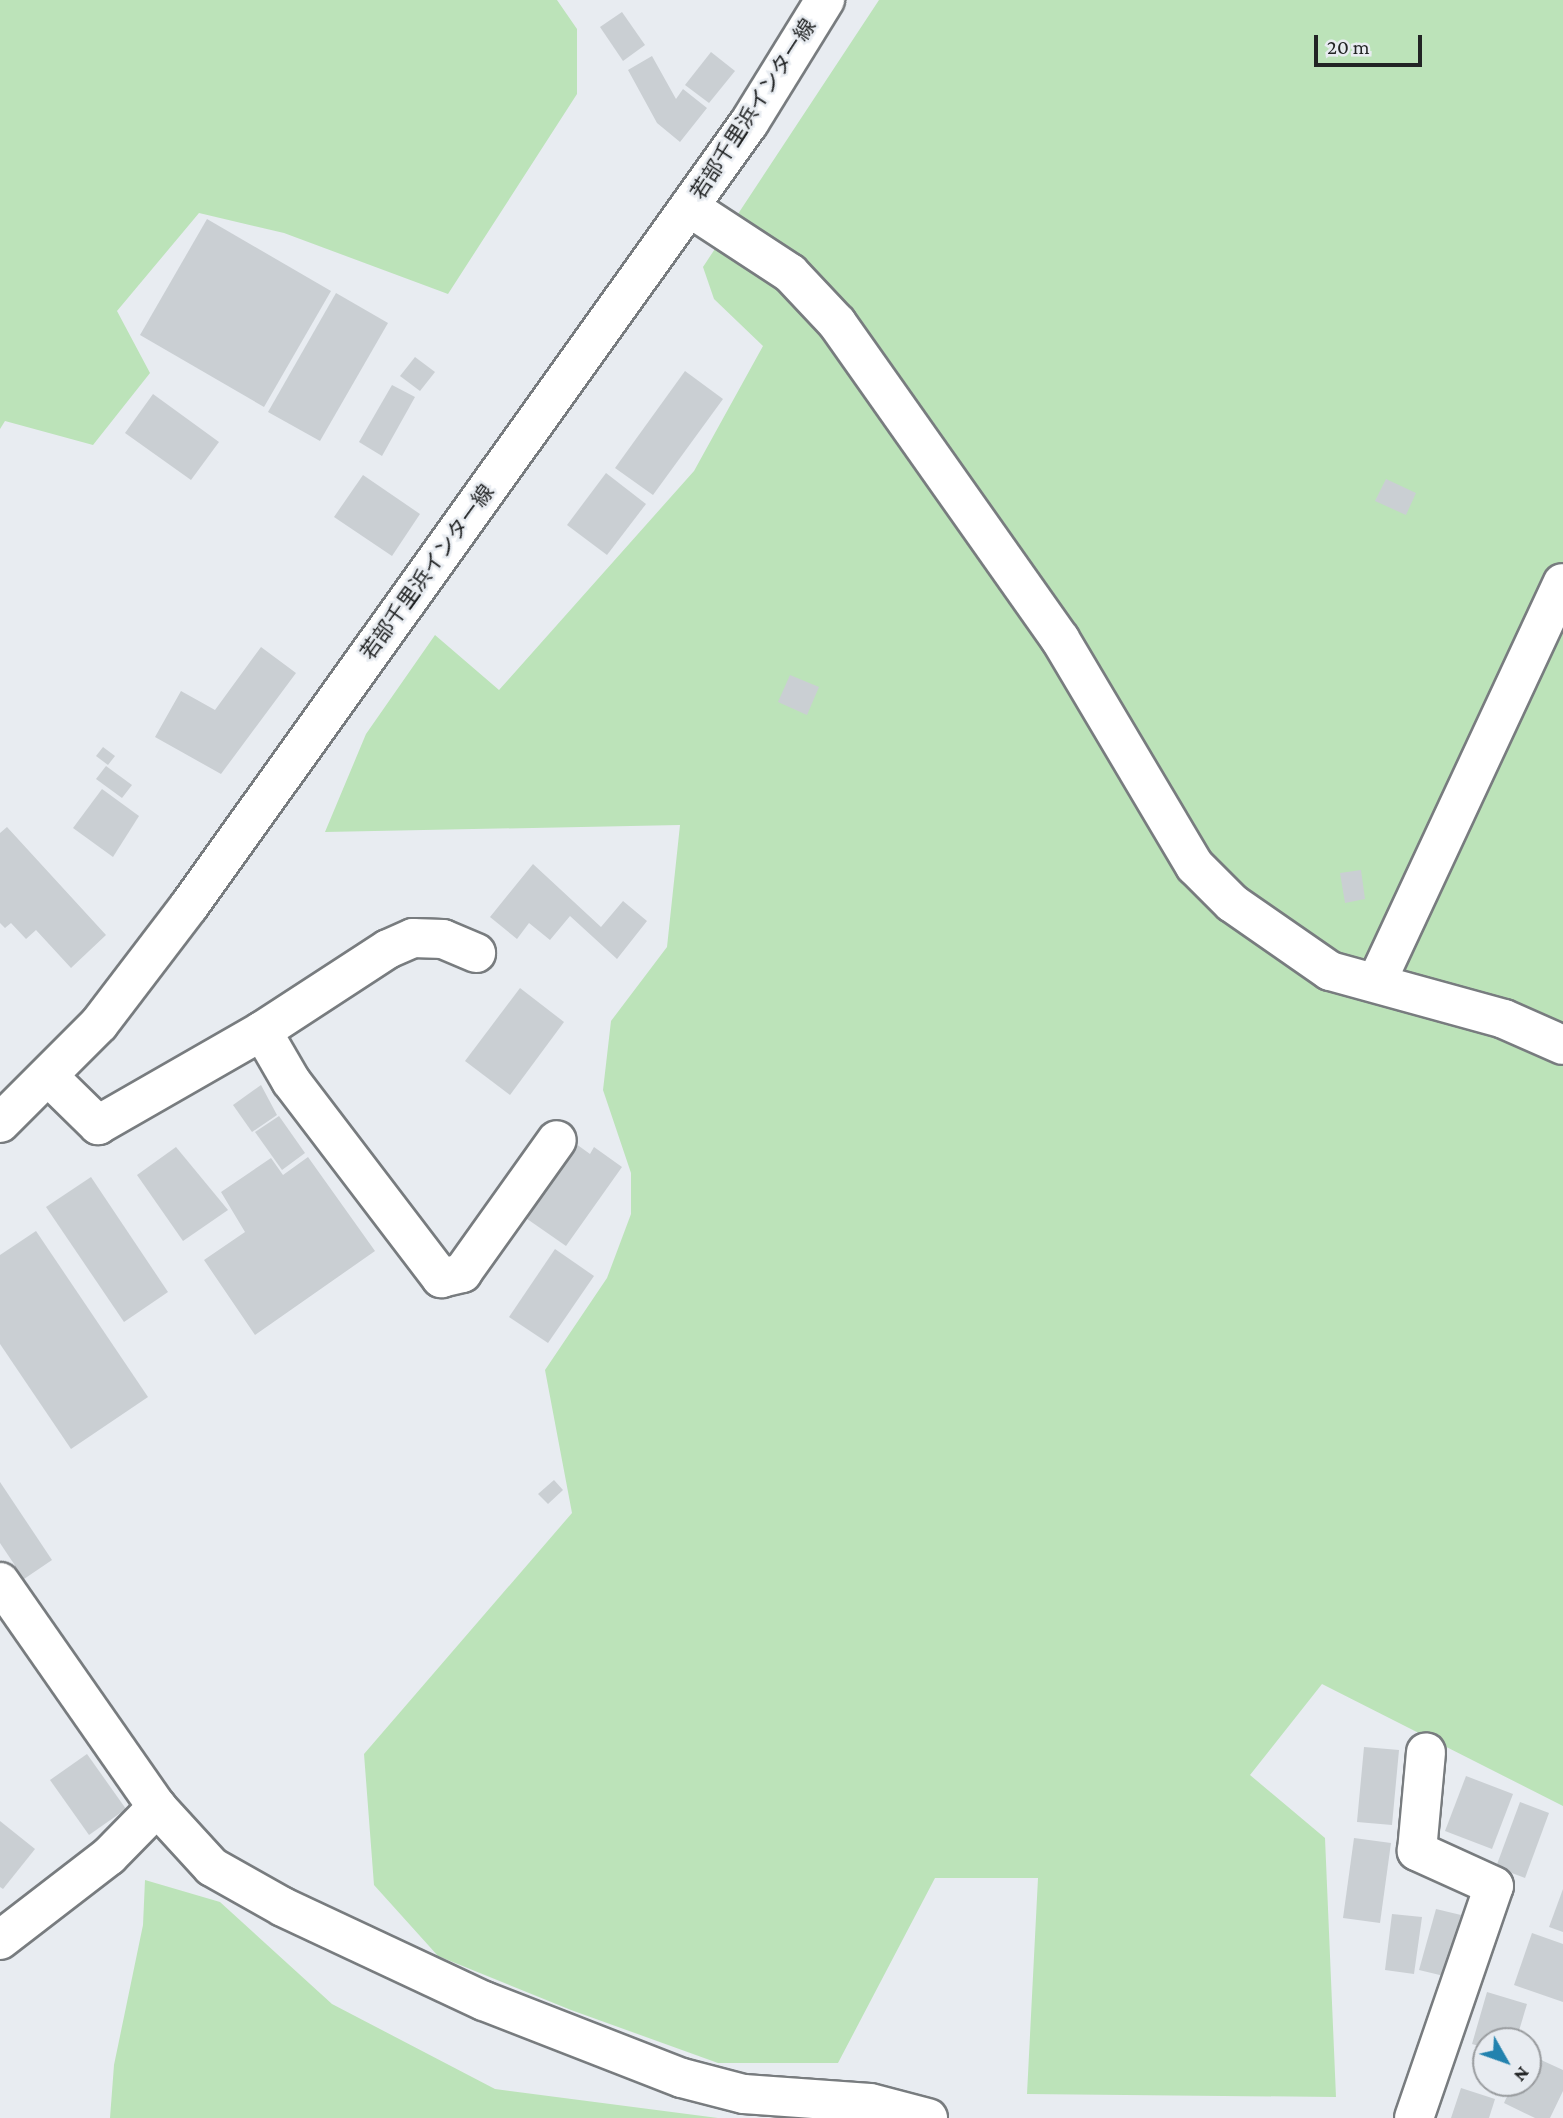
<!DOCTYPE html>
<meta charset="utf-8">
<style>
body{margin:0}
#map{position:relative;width:1563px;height:2118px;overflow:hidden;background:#e8ecf1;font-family:"Crimson Pro","Noto Sans JP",serif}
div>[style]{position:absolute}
.green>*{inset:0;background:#bce3b9}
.building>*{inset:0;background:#cacfd3}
.roads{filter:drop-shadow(2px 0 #787c7f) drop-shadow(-2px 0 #787c7f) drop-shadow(0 2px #787c7f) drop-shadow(0 -2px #787c7f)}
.minor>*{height:38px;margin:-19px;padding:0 19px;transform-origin:19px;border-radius:19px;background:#fff}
.major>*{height:38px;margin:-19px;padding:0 19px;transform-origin:19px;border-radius:19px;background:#fff}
span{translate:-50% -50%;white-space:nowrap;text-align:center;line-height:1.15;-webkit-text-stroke:5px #e8ecf1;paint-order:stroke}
.street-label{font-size:21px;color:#222425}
.north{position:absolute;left:1472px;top:2027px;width:70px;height:70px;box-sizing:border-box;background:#e8ecf1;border:2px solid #999c9f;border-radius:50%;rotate:130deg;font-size:19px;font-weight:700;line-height:28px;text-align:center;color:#222425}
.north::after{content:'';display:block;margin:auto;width:24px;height:32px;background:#2282ae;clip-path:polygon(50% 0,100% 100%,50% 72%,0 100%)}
.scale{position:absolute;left:1314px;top:35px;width:108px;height:32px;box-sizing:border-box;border:4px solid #222425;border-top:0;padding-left:9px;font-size:21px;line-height:24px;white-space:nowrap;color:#222425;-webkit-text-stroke:5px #e8ecf1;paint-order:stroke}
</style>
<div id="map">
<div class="green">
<div style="clip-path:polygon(0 0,557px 0,577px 29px,577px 94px,448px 294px,284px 233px,199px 213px,117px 311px,150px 373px,93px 445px,5px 421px,0 429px)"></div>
<div style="clip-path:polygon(879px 0,1563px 0,1563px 1806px,1322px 1684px,1250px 1775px,1325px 1838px,1336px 2097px,1027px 2094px,1038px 1878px,935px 1878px,838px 2063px,718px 2063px,571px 2010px,438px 1956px,374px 1885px,364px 1754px,572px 1513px,545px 1370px,607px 1278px,631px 1214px,631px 1173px,603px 1090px,611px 1021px,667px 947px,680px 825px,325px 832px,366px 734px,435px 635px,499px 690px,694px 471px,763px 346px,714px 299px,703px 267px)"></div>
<div style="clip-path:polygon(145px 1880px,220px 1902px,332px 2004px,495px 2089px,718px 2118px,110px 2118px,114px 2065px,143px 1925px)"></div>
</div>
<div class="building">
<div style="clip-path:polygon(622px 12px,645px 45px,623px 61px,600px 27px)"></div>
<div style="clip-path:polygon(711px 52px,735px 71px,709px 103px,685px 85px)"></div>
<div style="clip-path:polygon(652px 56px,676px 99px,683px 89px,707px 108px,680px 142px,657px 123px,628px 70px)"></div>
<div style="clip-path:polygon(207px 219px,331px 291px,264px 407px,140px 335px)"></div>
<div style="clip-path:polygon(336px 293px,388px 323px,320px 441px,268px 412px)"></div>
<div style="clip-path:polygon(415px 357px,435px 372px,420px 391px,400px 376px)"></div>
<div style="clip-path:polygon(685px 371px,723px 399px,653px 495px,615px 468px)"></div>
<div style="clip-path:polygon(392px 385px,415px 397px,382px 456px,359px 442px)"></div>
<div style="clip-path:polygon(153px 394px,219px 442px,191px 480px,125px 433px)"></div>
<div style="clip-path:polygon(606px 473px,646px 504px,607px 555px,567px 525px)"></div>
<div style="clip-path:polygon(363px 475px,420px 514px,392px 556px,334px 517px)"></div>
<div style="clip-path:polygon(1386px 479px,1416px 493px,1406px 515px,1375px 501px)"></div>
<div style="clip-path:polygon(261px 647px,296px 673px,221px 774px,155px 737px,181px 691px,215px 710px)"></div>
<div style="clip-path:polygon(790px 675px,819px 687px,807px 715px,778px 702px)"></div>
<div style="clip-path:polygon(103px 747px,115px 756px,108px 765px,96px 756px)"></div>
<div style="clip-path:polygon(106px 766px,132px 785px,122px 798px,96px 779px)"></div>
<div style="clip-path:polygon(102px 789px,139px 816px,113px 857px,73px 828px)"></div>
<div style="clip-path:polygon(7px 827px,106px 935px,71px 968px,36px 930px,26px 939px,11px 923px,5px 928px,0 923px,0 833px)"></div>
<div style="clip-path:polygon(533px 864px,601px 927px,623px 901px,647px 921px,617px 959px,570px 916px,550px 940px,529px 923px,517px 939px,490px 917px)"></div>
<div style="clip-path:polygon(1361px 870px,1365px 899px,1345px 903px,1340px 873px)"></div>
<div style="clip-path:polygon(520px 988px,564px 1022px,510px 1095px,465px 1061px)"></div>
<div style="clip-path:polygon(261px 1085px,277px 1115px,252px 1132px,233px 1105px)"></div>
<div style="clip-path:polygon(279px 1116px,305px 1153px,282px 1170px,255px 1132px)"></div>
<div style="clip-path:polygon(572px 1141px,590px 1154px,594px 1147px,622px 1167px,566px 1246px,520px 1214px)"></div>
<div style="clip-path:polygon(176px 1147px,228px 1210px,183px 1241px,137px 1175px)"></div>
<div style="clip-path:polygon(308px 1157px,375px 1251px,255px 1335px,204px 1260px,245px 1232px,221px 1192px,271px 1158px,283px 1175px)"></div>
<div style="clip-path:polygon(91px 1177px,168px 1292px,124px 1322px,46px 1207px)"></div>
<div style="clip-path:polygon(36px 1231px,148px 1397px,71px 1449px,0 1344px,0 1255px)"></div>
<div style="clip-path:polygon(555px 1249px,594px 1276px,548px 1343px,509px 1317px)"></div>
<div style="clip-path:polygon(554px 1480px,563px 1490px,548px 1504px,538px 1494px)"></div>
<div style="clip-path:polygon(0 1482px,52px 1560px,24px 1579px,0 1543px)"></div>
<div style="clip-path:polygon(1364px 1747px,1399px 1750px,1392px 1825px,1357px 1822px)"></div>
<div style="clip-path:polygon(87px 1754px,126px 1809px,89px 1835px,50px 1780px)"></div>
<div style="clip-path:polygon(1466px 1776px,1513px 1794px,1492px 1849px,1445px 1831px)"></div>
<div style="clip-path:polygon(1520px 1802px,1549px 1813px,1525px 1878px,1496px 1867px)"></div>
<div style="clip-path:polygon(0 1821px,35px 1849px,3px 1889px,0 1887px)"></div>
<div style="clip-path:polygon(1354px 1838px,1391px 1843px,1380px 1923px,1343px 1918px)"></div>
<div style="clip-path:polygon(1563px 1889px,1563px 1932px,1549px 1927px)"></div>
<div style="clip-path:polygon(1436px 1909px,1461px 1915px,1444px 1976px,1419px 1970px)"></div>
<div style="clip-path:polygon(1392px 1914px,1422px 1917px,1414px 1974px,1385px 1970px)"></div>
<div style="clip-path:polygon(1532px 1933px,1563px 1944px,1563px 2002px,1514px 1985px)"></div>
<div style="clip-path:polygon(1487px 1992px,1527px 2004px,1516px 2041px,1486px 2041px,1486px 2048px,1472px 2044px)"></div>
<div style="clip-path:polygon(1528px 2054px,1563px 2070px,1563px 2091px,1550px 2118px,1535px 2118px,1504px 2103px,1513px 2083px,1528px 2083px)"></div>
<div style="clip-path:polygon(1461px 2088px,1495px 2099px,1489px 2118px,1451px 2118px)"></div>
</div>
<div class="roads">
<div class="minor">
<div style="left:689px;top:207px;width:121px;rotate:33.2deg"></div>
<div style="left:790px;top:273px;width:69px;rotate:46.8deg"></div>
<div style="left:837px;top:323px;width:387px;rotate:54.8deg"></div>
<div style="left:1060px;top:639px;width:264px;rotate:59.3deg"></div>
<div style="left:1195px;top:866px;width:52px;rotate:45deg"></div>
<div style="left:1232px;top:903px;width:119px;rotate:34.8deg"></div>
<div style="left:1330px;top:971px;width:180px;rotate:15.4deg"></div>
<div style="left:1504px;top:1019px;width:64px;rotate:23.8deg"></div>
<div style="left:1377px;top:981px;width:439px;rotate:-65deg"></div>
<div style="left:262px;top:1031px;width:58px;rotate:59.9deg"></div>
<div style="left:291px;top:1081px;width:248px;rotate:52.7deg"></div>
<div style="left:441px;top:1278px;width:22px;rotate:-13deg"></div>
<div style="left:462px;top:1273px;width:163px;rotate:-54.5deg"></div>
<div style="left:49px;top:1077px;width:69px;rotate:44.4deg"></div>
<div style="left:98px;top:1125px;width:189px;rotate:-29.8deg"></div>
<div style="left:262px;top:1031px;width:150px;rotate:-33.1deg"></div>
<div style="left:388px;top:949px;width:27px;rotate:-24deg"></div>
<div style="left:413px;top:938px;width:30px;rotate:2deg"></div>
<div style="left:443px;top:939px;width:36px;rotate:23deg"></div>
<div style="left:0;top:1582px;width:274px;rotate:55.1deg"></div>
<div style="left:157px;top:1807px;width:81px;rotate:47.5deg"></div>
<div style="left:212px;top:1867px;width:81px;rotate:29.4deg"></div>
<div style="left:283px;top:1907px;width:222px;rotate:25.1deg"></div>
<div style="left:484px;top:2001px;width:212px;rotate:21.3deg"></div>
<div style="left:682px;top:2078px;width:64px;rotate:14.5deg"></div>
<div style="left:744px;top:2094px;width:126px;rotate:4.1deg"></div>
<div style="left:870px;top:2103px;width:60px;rotate:14.5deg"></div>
<div style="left:0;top:1940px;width:138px;rotate:-37.6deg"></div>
<div style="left:109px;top:1856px;width:69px;rotate:-45.6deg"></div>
<div style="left:1414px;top:2118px;width:245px;rotate:-71deg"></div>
<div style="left:1494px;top:1886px;width:85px;rotate:-155.6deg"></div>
<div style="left:1417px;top:1851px;width:99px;rotate:-84.8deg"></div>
</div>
<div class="major">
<div style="left:0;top:1123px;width:140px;rotate:-45deg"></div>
<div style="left:99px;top:1024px;width:148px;rotate:-52.7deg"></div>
<div style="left:189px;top:906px;width:963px;rotate:-54.43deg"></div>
<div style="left:749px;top:123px;width:145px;rotate:-58.3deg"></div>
</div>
</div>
<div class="street-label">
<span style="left:753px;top:109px;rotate:-57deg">若部千里浜インター線</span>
<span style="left:427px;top:572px;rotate:-54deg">若部千里浜インター線</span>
</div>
<div class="north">N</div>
<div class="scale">20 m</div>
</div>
